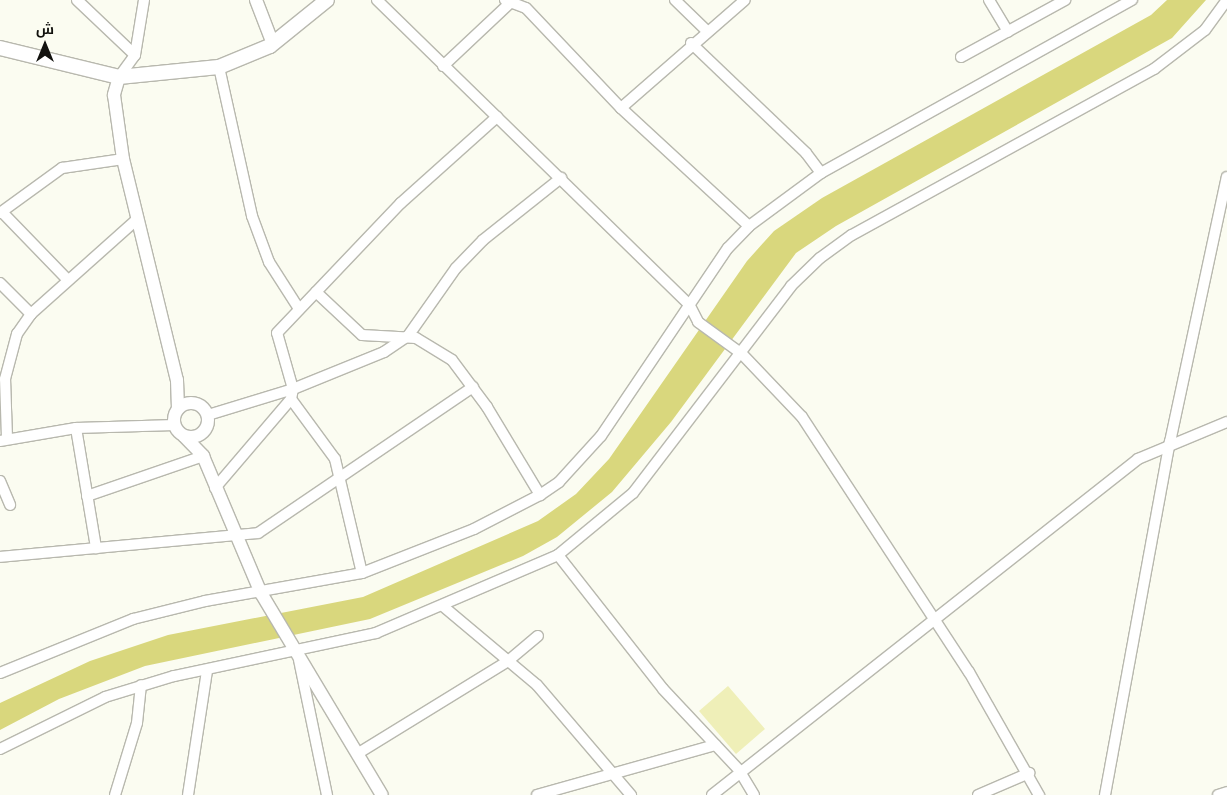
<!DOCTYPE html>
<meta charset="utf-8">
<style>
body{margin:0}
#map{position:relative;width:1227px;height:795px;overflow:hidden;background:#fbfcf1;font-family:Spectral,Cairo,serif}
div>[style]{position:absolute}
.green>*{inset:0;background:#efefb8}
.water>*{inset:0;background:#d9d77d}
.roads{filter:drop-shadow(1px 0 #b8b8ae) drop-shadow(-1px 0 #b8b8ae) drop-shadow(0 1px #b8b8ae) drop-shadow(0 -1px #b8b8ae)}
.minor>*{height:10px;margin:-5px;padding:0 5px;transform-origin:5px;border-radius:5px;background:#fff}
.tertiary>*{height:12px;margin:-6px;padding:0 6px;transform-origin:6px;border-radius:6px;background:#fff}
.tertiary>.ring{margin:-6px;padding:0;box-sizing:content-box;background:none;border:12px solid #fff;border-radius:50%}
.secondary>*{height:14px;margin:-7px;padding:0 7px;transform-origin:7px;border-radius:7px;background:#fff}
span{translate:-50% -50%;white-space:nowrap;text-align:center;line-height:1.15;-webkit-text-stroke:4.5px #fbfcf1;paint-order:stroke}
.north{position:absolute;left:20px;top:20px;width:50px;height:50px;-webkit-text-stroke:4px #fbfcf1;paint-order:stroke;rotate:0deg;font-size:14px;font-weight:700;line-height:20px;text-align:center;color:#12120e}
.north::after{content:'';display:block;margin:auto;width:18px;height:22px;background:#12120e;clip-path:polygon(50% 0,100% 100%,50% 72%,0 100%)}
</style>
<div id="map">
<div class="green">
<div style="clip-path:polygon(728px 686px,765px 729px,736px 754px,699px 711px)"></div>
</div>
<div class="water">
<div style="clip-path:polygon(1167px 0,1206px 0,1172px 38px,836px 226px,796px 253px,671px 422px,612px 492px,557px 537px,523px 556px,370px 619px,145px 666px,59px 699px,0 730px,0 703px,90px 661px,168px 635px,363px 597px,538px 521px,576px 494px,609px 459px,747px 261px,774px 231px,822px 198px,1151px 15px)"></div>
</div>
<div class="roads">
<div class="minor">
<div style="left:77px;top:0;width:80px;rotate:43.5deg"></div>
<div style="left:377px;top:0;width:436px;rotate:44.3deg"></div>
<div style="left:689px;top:304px;width:20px;rotate:63deg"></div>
<div style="left:698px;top:322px;width:54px;rotate:36deg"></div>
<div style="left:742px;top:354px;width:87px;rotate:46.4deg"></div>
<div style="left:802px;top:417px;width:305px;rotate:56.8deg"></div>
<div style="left:969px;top:672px;width:142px;rotate:60.4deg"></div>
<div style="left:505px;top:0;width:22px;rotate:21deg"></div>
<div style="left:526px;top:8px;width:138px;rotate:46.5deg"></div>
<div style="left:621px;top:108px;width:174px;rotate:42.7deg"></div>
<div style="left:675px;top:0;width:45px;rotate:44.1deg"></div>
<div style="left:989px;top:0;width:37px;rotate:59deg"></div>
<div style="left:691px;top:43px;width:159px;rotate:43.7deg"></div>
<div style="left:806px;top:153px;width:25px;rotate:53deg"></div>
<div style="left:961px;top:57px;width:119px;rotate:-28.7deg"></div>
<div style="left:443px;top:66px;width:91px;rotate:-43.2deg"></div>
<div style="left:219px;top:67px;width:153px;rotate:77.5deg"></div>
<div style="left:252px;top:216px;width:49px;rotate:69.7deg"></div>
<div style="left:269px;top:262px;width:56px;rotate:57.4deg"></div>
<div style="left:119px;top:77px;width:27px;rotate:-54deg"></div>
<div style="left:135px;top:55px;width:56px;rotate:-80.7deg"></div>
<div style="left:621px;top:108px;width:164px;rotate:-41.1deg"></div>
<div style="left:2px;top:212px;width:95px;rotate:45.9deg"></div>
<div style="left:0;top:213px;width:77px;rotate:-36deg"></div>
<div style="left:62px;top:168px;width:62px;rotate:-8.4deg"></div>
<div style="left:0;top:283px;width:44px;rotate:45deg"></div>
<div style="left:316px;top:292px;width:63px;rotate:43.1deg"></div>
<div style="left:362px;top:335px;width:54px;rotate:3.2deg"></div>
<div style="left:416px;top:338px;width:42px;rotate:31.4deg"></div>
<div style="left:452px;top:360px;width:59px;rotate:53.3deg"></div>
<div style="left:487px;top:407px;width:103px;rotate:58.9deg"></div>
<div style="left:291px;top:399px;width:74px;rotate:53.7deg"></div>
<div style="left:335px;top:459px;width:117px;rotate:76.7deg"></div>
<div style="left:208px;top:415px;width:89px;rotate:-17deg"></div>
<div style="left:293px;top:389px;width:98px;rotate:-22.1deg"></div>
<div style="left:384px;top:352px;width:29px;rotate:-34deg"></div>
<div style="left:408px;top:336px;width:83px;rotate:-54.8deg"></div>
<div style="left:456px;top:268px;width:39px;rotate:-46deg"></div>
<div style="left:483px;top:240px;width:100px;rotate:-38.5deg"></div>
<div style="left:76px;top:428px;width:122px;rotate:80.5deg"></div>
<div style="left:7px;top:438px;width:59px;rotate:-91.9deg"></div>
<div style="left:5px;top:379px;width:47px;rotate:-75.1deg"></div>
<div style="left:17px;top:334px;width:24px;rotate:-55deg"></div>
<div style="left:31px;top:314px;width:141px;rotate:-41.8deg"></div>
<div style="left:0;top:441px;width:77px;rotate:-9.7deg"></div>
<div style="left:76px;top:428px;width:99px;rotate:-1.7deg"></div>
<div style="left:0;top:481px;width:26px;rotate:67deg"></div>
<div style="left:215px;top:488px;width:117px;rotate:-49.5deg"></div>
<div style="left:291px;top:399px;width:10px;rotate:-79deg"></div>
<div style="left:293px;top:389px;width:58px;rotate:-105.9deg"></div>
<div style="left:277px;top:333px;width:180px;rotate:-46.4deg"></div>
<div style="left:401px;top:203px;width:129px;rotate:-41.9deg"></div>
<div style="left:87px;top:496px;width:123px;rotate:-19deg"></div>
<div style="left:558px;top:555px;width:170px;rotate:51.9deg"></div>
<div style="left:663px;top:689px;width:111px;rotate:46.8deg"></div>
<div style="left:739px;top:770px;width:29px;rotate:59deg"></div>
<div style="left:0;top:557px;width:259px;rotate:-5.3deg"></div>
<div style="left:258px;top:533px;width:260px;rotate:-34.2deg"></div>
<div style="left:444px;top:607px;width:121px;rotate:40deg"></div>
<div style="left:537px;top:685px;width:145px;rotate:49.5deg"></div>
<div style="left:299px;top:660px;width:138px;rotate:78.3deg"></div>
<div style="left:0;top:673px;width:144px;rotate:-22.1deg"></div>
<div style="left:133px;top:619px;width:74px;rotate:-14deg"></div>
<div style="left:205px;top:601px;width:159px;rotate:-10.1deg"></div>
<div style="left:362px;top:573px;width:120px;rotate:-21.4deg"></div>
<div style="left:474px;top:529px;width:74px;rotate:-27.3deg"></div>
<div style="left:540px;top:495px;width:23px;rotate:-34deg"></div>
<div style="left:559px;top:482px;width:62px;rotate:-47.6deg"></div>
<div style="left:601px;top:436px;width:227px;rotate:-56deg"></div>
<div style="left:728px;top:248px;width:30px;rotate:-46deg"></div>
<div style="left:749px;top:226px;width:89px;rotate:-36.4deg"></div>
<div style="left:821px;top:173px;width:356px;rotate:-29.1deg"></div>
<div style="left:0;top:749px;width:117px;rotate:-26.3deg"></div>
<div style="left:105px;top:697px;width:72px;rotate:-16.9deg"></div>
<div style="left:174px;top:676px;width:207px;rotate:-12deg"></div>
<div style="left:376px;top:633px;width:198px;rotate:-23.2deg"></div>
<div style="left:558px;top:555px;width:97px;rotate:-39.6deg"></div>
<div style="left:633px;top:493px;width:260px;rotate:-52.6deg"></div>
<div style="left:791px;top:286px;width:40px;rotate:-44deg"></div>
<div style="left:820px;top:258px;width:39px;rotate:-36deg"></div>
<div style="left:852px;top:235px;width:345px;rotate:-28.8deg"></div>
<div style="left:1154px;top:69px;width:64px;rotate:-37.4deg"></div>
<div style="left:1205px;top:30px;width:37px;rotate:-54deg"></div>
<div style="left:357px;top:754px;width:177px;rotate:-31.6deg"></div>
<div style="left:508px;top:661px;width:39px;rotate:-40deg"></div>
<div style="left:115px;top:795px;width:75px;rotate:-73deg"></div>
<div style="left:137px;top:723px;width:38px;rotate:-84deg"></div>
<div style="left:188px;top:795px;width:125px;rotate:-81.3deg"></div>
<div style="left:537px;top:795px;width:185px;rotate:-15.7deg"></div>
<div style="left:712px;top:795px;width:543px;rotate:-38.26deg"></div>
<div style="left:1138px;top:459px;width:96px;rotate:-22.6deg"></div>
<div style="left:978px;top:795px;width:56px;rotate:-23.3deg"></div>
<div style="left:1105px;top:795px;width:359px;rotate:-79.6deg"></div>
<div style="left:1170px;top:442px;width:271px;rotate:-77.9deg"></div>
<div style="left:1218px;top:795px;width:9px;rotate:-18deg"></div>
</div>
<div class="tertiary">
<div style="left:256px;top:0;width:47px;rotate:68.9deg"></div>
<div style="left:119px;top:77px;width:19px;rotate:106deg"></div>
<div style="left:114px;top:95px;width:65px;rotate:82deg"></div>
<div style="left:123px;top:159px;width:228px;rotate:76.3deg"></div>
<div style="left:177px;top:380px;width:28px;rotate:88deg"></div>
<div class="ring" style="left:174px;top:403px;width:22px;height:22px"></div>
<div style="left:184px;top:436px;width:28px;rotate:46deg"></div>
<div style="left:203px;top:456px;width:149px;rotate:67.1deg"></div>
<div style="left:261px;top:593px;width:235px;rotate:59.1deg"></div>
</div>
<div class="secondary">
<div style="left:0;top:48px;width:122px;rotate:13.7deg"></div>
<div style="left:119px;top:77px;width:100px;rotate:-5.7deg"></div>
<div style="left:219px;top:67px;width:55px;rotate:-22.4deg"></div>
<div style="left:270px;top:46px;width:73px;rotate:-38.9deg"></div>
</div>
</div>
<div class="north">ش</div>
</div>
